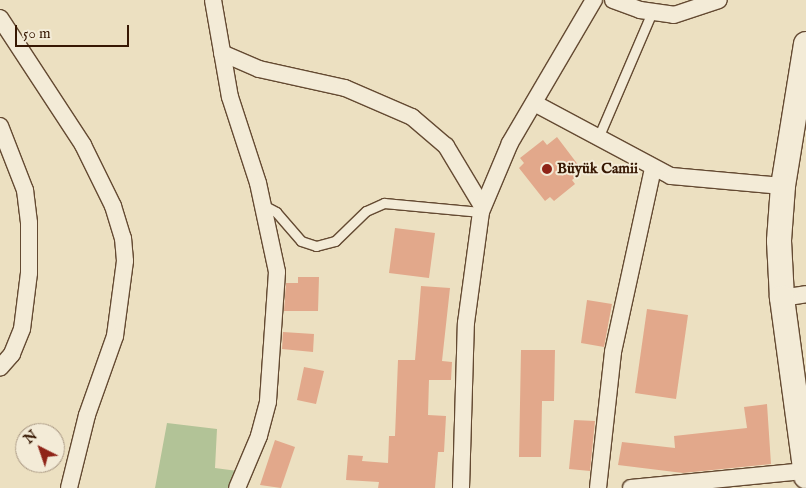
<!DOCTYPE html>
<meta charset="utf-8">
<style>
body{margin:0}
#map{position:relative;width:806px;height:488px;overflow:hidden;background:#ece0c1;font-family:"IM FELL English",serif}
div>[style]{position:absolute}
.green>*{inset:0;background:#b2c397}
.building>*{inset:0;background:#e2a88b}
.roads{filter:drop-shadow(1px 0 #644a32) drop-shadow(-1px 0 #644a32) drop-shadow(0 1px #644a32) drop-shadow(0 -1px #644a32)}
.lane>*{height:9px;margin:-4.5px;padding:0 4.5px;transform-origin:4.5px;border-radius:4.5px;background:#f3ebd7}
.street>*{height:16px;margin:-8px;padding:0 8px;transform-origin:8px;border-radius:8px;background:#f3ebd7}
.secondary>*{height:24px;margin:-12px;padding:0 12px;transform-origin:12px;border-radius:12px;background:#f3ebd7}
.dots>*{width:14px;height:14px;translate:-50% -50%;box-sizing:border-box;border:2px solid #f3ebd7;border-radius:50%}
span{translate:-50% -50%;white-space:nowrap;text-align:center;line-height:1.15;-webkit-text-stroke:4px #f3ebd7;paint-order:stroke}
.poi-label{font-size:15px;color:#371803;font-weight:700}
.left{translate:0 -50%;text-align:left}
.north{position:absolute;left:15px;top:423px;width:50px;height:50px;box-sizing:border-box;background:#f3ebd7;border:1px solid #a89782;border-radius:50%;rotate:319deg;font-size:14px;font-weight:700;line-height:20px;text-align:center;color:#371803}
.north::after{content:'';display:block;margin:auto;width:18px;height:22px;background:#8f2418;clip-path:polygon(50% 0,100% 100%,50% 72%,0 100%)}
.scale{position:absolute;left:15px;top:25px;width:114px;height:22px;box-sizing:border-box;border:2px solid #371803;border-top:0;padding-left:6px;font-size:15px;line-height:18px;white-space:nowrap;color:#371803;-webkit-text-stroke:4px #f3ebd7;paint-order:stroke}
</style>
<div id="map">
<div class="green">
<div style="clip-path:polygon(167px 423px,217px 429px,215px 468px,245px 472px,237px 488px,155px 488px)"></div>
</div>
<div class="building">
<div style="clip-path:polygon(557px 137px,579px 166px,574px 170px,578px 175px,572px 180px,575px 184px,554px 201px,550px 197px,545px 201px,519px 168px,524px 163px,520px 158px,543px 140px,547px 145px)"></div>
<div style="clip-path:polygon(395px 228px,435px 233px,429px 278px,389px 273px)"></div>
<div style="clip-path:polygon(298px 277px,319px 277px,318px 311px,284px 311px,286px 283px,298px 283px)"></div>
<div style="clip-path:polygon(421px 286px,450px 288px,442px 361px,452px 362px,451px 380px,429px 380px,428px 415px,446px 416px,444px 452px,438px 452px,435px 488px,378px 488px,379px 482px,346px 480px,348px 455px,363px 456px,362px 461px,388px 463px,389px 436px,395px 436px,398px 360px,415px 360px)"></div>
<div style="clip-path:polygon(587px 300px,612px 304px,604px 347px,581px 343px)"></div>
<div style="clip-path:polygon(647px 309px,688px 315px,676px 399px,635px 393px)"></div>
<div style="clip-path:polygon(283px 332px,314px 334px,313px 352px,282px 349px)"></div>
<div style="clip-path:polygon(521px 350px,555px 350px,554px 401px,542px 401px,541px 457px,519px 457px)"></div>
<div style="clip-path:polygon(304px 367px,324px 371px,316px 404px,297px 400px)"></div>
<div style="clip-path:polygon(767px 404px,771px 464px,683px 473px,618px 465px,622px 442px,675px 448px,674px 436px,747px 428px,744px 407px)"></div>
<div style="clip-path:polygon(574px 420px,595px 421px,590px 471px,569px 469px)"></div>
<div style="clip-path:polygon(275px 440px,295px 447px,281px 488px,260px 485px)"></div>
</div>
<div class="roads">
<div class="lane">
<div style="left:598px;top:138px;width:137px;rotate:-66.8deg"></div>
<div style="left:263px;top:205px;width:15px;rotate:28deg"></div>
<div style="left:276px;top:212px;width:38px;rotate:49deg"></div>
<div style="left:301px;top:241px;width:16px;rotate:18deg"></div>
<div style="left:316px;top:246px;width:20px;rotate:-15deg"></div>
<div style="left:335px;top:241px;width:43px;rotate:-44.1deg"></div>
<div style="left:366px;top:211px;width:20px;rotate:-24deg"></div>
<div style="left:384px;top:203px;width:97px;rotate:5.3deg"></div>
</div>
<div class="street">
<div style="left:213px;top:0;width:98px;rotate:80.1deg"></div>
<div style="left:230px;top:97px;width:90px;rotate:72deg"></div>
<div style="left:258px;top:183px;width:91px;rotate:77.9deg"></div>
<div style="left:277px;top:272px;width:130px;rotate:94deg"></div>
<div style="left:268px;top:402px;width:35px;rotate:105deg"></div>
<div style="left:259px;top:436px;width:56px;rotate:112.9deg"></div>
<div style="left:613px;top:0;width:29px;rotate:20deg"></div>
<div style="left:640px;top:10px;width:34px;rotate:8deg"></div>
<div style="left:674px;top:15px;width:47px;rotate:-18.4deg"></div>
<div style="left:0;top:18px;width:152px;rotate:56.8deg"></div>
<div style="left:83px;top:145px;width:68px;rotate:63.8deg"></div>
<div style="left:113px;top:206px;width:34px;rotate:73deg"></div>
<div style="left:123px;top:238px;width:23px;rotate:85deg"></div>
<div style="left:125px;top:261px;width:76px;rotate:97.6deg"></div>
<div style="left:115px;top:336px;width:84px;rotate:109.5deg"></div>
<div style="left:87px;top:415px;width:75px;rotate:103.9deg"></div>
<div style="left:222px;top:53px;width:40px;rotate:23.4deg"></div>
<div style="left:259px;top:69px;width:88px;rotate:12.5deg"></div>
<div style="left:345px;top:88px;width:73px;rotate:23.4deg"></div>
<div style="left:412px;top:117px;width:45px;rotate:40.5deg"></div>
<div style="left:446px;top:146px;width:70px;rotate:59deg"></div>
<div style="left:534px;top:103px;width:155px;rotate:28.1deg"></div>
<div style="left:671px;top:176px;width:112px;rotate:5.1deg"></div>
<div style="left:0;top:126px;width:69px;rotate:68.7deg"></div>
<div style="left:25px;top:190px;width:33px;rotate:83deg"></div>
<div style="left:29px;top:223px;width:50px;rotate:90deg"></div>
<div style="left:29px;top:273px;width:56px;rotate:97.1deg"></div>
<div style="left:22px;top:329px;width:27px;rotate:112deg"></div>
<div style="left:12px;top:354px;width:18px;rotate:131deg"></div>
<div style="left:782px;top:298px;width:24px;rotate:-9deg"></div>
<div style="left:461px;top:488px;width:165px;rotate:-88.3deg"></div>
<div style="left:466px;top:323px;width:112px;rotate:-82.3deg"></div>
<div style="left:481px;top:212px;width:75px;rotate:-67.2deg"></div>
<div style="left:510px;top:143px;width:166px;rotate:-59.6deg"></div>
<div style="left:598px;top:488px;width:137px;rotate:-83.7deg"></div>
<div style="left:613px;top:352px;width:188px;rotate:-77.7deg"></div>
<div style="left:631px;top:488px;width:175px;rotate:-5.6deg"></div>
</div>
<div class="secondary">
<div style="left:806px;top:44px;width:144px;rotate:99.2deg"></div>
<div style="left:783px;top:186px;width:55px;rotate:94.2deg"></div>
<div style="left:779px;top:241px;width:57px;rotate:87deg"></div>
<div style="left:782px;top:298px;width:180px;rotate:82.3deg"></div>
</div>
</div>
<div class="dots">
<div style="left:547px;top:169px;background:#8f2418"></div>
</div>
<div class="poi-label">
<span class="left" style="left:557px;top:169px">Büyük Camii</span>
</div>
<div class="north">N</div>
<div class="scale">50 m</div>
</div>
